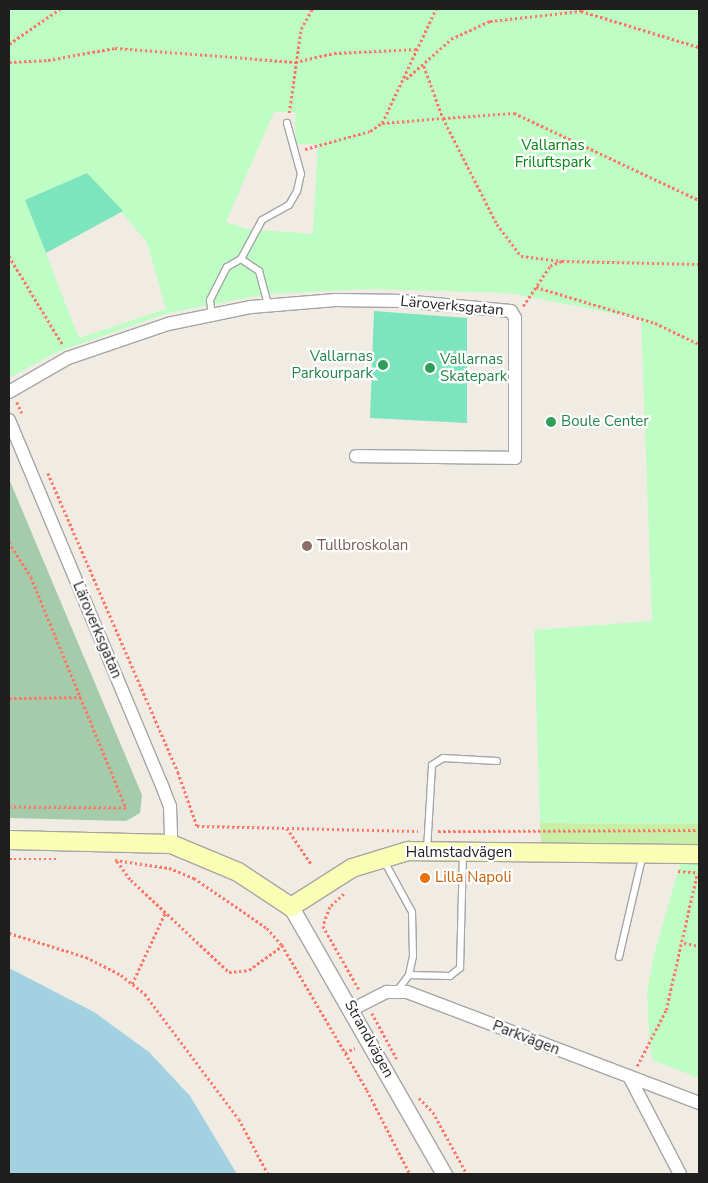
<!DOCTYPE html>
<meta charset="utf-8">
<style>
body{margin:0}
#map{position:relative;width:708px;height:1183px;overflow:hidden;background:#f0ece4;font-family:"Nunito Sans",sans-serif}
div>[style]{position:absolute}
.grass>*{inset:0;background:#c9eea7}
.cemetery>*{inset:0;background:#a4cbaa}
.park>*{inset:0;background:#befdc4}
.pitch>*{inset:0;background:#7de5bd}
.water>*{inset:0;background:#a2d2e1}
.path>*{height:2.5px;margin-top:-1.25px;transform-origin:0;background:repeating-linear-gradient(90deg,#ff7767 0 2.5px,transparent 0 5px)}
.roads{filter:drop-shadow(1px 0 #a6a6a6) drop-shadow(-1px 0 #a6a6a6) drop-shadow(0 1px #a6a6a6) drop-shadow(0 -1px #a6a6a6)}
.service>*{height:6px;margin:-3px;padding:0 3px;transform-origin:3px;border-radius:3px;background:#fff}
.minor>*{height:12px;margin:-6px;padding:0 6px;transform-origin:6px;border-radius:6px;background:#fff}
.tertiary>*{height:15px;margin:-7.5px;padding:0 7.5px;transform-origin:7.5px;border-radius:7.5px;background:#fff}
.secondary>*{height:18px;margin:-9px;padding:0 9px;transform-origin:9px;border-radius:9px;background:#fafeb5}
.dots>*{width:14px;height:14px;translate:-50% -50%;box-sizing:border-box;border:2px solid #fff;border-radius:50%}
span{translate:-50% -50%;white-space:nowrap;text-align:center;line-height:1.15;-webkit-text-stroke:4.5px #fff;paint-order:stroke}
.park-label{font-size:15px;color:#048610}
.street-label{font-size:15px;color:#1f1f1f}
.leisure-label{font-size:15px;color:#27864d}
.right{translate:-100% -50%;text-align:right}
.left{translate:0 -50%;text-align:left}
.education-label{font-size:15px;color:#785e54}
.food-label{font-size:15px;color:#c56008}
.frame{position:absolute;inset:0;border:10px solid #1f1f1f;pointer-events:none}
</style>
<div id="map">
<div class="grass">
<div style="clip-path:polygon(540px 823px,699px 824px,699px 864px,542px 861px)"></div>
</div>
<div class="cemetery">
<div style="clip-path:polygon(9px 479px,142px 795px,140px 813px,126px 821px,9px 818px)"></div>
</div>
<div class="park">
<div style="clip-path:polygon(evenodd,9px 9px,699px 9px,699px 824px,540px 823px,534px 630px,652px 621px,641px 319px,509px 293px,370px 289px,266px 294px,168px 313px,57px 352px,9px 378px,9px 9px,274px 112px,295px 112px,296px 144px,318px 144px,313px 234px,247px 229px,226px 222px,274px 112px,9px 9px,87px 173px,147px 242px,166px 309px,79px 338px,25px 200px,87px 173px)"></div>
<div style="clip-path:polygon(680px 864px,699px 864px,699px 1078px,652px 1060px,649px 1033px,647px 992px,653px 959px)"></div>
</div>
<div class="pitch">
<div style="clip-path:polygon(87px 173px,123px 211px,46px 253px,25px 200px)"></div>
<div style="clip-path:polygon(374px 311px,467px 318px,467px 423px,370px 418px)"></div>
</div>
<div class="water">
<div style="clip-path:polygon(9px 968px,94px 1012px,149px 1052px,190px 1096px,237px 1174px,9px 1174px)"></div>
</div>
<div class="path">
<div style="left:9px;top:44px;width:62px;rotate:-34.5deg"></div>
<div style="left:9px;top:62px;width:39px;rotate:-3deg"></div>
<div style="left:48px;top:60px;width:68px;rotate:-10.2deg"></div>
<div style="left:115px;top:48px;width:181px;rotate:4.4deg"></div>
<div style="left:295px;top:62px;width:40px;rotate:-13deg"></div>
<div style="left:334px;top:53px;width:84px;rotate:-2.7deg"></div>
<div style="left:424px;top:66px;width:55px;rotate:69.9deg"></div>
<div style="left:443px;top:118px;width:71px;rotate:-4deg"></div>
<div style="left:514px;top:113px;width:204px;rotate:25.2deg"></div>
<div style="left:406px;top:79px;width:60px;rotate:-41.6deg"></div>
<div style="left:451px;top:39px;width:43px;rotate:-24.8deg"></div>
<div style="left:490px;top:21px;width:92px;rotate:-6.3deg"></div>
<div style="left:581px;top:11px;width:123px;rotate:17deg"></div>
<div style="left:289px;top:113px;width:85px;rotate:-81.9deg"></div>
<div style="left:301px;top:29px;width:23px;rotate:-61deg"></div>
<div style="left:382px;top:123px;width:61px;rotate:-4.7deg"></div>
<div style="left:443px;top:118px;width:119px;rotate:63deg"></div>
<div style="left:497px;top:224px;width:40px;rotate:53deg"></div>
<div style="left:521px;top:256px;width:41px;rotate:7deg"></div>
<div style="left:305px;top:149px;width:67px;rotate:-15.5deg"></div>
<div style="left:370px;top:131px;width:14px;rotate:-34deg"></div>
<div style="left:382px;top:123px;width:126px;rotate:-64.7deg"></div>
<div style="left:9px;top:256px;width:104px;rotate:58.8deg"></div>
<div style="left:536px;top:287px;width:124px;rotate:16.8deg"></div>
<div style="left:655px;top:323px;width:49px;rotate:25.5deg"></div>
<div style="left:523px;top:306px;width:48px;rotate:-56deg"></div>
<div style="left:550px;top:266px;width:13px;rotate:-23deg"></div>
<div style="left:562px;top:261px;width:137px;rotate:1.3deg"></div>
<div style="left:17px;top:402px;width:12px;rotate:66deg"></div>
<div style="left:48px;top:473px;width:326px;rotate:66.5deg"></div>
<div style="left:178px;top:772px;width:57px;rotate:70.6deg"></div>
<div style="left:197px;top:826px;width:221px;rotate:1.3deg"></div>
<div style="left:9px;top:542px;width:41px;rotate:57.8deg"></div>
<div style="left:31px;top:577px;width:250px;rotate:67.6deg"></div>
<div style="left:126px;top:808px;width:117px;rotate:-179.5deg"></div>
<div style="left:9px;top:698px;width:72px;rotate:-0.8deg"></div>
<div style="left:287px;top:828px;width:45px;rotate:56deg"></div>
<div style="left:438px;top:831px;width:261px;rotate:-0.2deg"></div>
<div style="left:9px;top:859px;width:48px"></div>
<div style="left:115px;top:860px;width:55px;rotate:8.4deg"></div>
<div style="left:169px;top:868px;width:27px;rotate:22deg"></div>
<div style="left:194px;top:878px;width:88px;rotate:34.4deg"></div>
<div style="left:267px;top:928px;width:23px;rotate:49deg"></div>
<div style="left:282px;top:945px;width:168px;rotate:59.6deg"></div>
<div style="left:367px;top:1090px;width:94px;rotate:62.9deg"></div>
<div style="left:117px;top:861px;width:24px;rotate:54deg"></div>
<div style="left:131px;top:880px;width:134px;rotate:43.2deg"></div>
<div style="left:229px;top:972px;width:20px;rotate:-6deg"></div>
<div style="left:249px;top:970px;width:41px;rotate:-36deg"></div>
<div style="left:678px;top:871px;width:21px;rotate:5deg"></div>
<div style="left:344px;top:894px;width:19px;rotate:137deg"></div>
<div style="left:330px;top:907px;width:20px;rotate:110deg"></div>
<div style="left:323px;top:926px;width:75px;rotate:60.4deg"></div>
<div style="left:9px;top:933px;width:81px;rotate:17.3deg"></div>
<div style="left:86px;top:957px;width:39px;rotate:27deg"></div>
<div style="left:121px;top:975px;width:31px;rotate:38deg"></div>
<div style="left:145px;top:994px;width:156px;rotate:53.1deg"></div>
<div style="left:239px;top:1119px;width:62px;rotate:62.2deg"></div>
<div style="left:684px;top:943px;width:15px;rotate:11deg"></div>
<div style="left:132px;top:984px;width:78px;rotate:-65.1deg"></div>
<div style="left:372px;top:1013px;width:52px;rotate:61.5deg"></div>
<div style="left:345px;top:1053px;width:11px;rotate:-27deg"></div>
<div style="left:637px;top:1066px;width:63px;rotate:-62.6deg"></div>
<div style="left:666px;top:1010px;width:140px;rotate:-77.2deg"></div>
<div style="left:419px;top:1098px;width:20px;rotate:45deg"></div>
<div style="left:433px;top:1112px;width:71px;rotate:61.3deg"></div>
</div>
<div class="roads">
<div class="service">
<div style="left:241px;top:259px;width:22px;rotate:34deg"></div>
<div style="left:259px;top:271px;width:34px;rotate:75deg"></div>
<div style="left:212px;top:315px;width:15px;rotate:-98deg"></div>
<div style="left:210px;top:300px;width:37px;rotate:-63deg"></div>
<div style="left:227px;top:267px;width:16px;rotate:-30deg"></div>
<div style="left:241px;top:259px;width:44px;rotate:-61.7deg"></div>
<div style="left:262px;top:220px;width:31px;rotate:-29deg"></div>
<div style="left:289px;top:205px;width:16px;rotate:-60deg"></div>
<div style="left:297px;top:191px;width:17px;rotate:-77deg"></div>
<div style="left:301px;top:174px;width:53px;rotate:-105.4deg"></div>
<div style="left:427px;top:850px;width:85px;rotate:-86.6deg"></div>
<div style="left:432px;top:765px;width:13px;rotate:-32deg"></div>
<div style="left:443px;top:758px;width:54px;rotate:3.2deg"></div>
<div style="left:383px;top:859px;width:60px;rotate:61.3deg"></div>
<div style="left:412px;top:912px;width:44px;rotate:88.7deg"></div>
<div style="left:413px;top:956px;width:19px;rotate:102deg"></div>
<div style="left:409px;top:975px;width:20px;rotate:127deg"></div>
<div style="left:619px;top:957px;width:106px;rotate:-76.9deg"></div>
<div style="left:409px;top:975px;width:41px;rotate:1.4deg"></div>
<div style="left:450px;top:976px;width:13px;rotate:-39deg"></div>
<div style="left:460px;top:968px;width:114px;rotate:-88.5deg"></div>
</div>
<div class="minor">
<div style="left:9px;top:392px;width:68px;rotate:-30deg"></div>
<div style="left:68px;top:358px;width:106px;rotate:-18.8deg"></div>
<div style="left:168px;top:324px;width:85px;rotate:-11.6deg"></div>
<div style="left:251px;top:307px;width:85px;rotate:-4.7deg"></div>
<div style="left:336px;top:300px;width:67px;rotate:0.9deg"></div>
<div style="left:403px;top:301px;width:108px;rotate:5.3deg"></div>
<div style="left:511px;top:311px;width:8px;rotate:60deg"></div>
<div style="left:515px;top:318px;width:140px;rotate:90deg"></div>
<div style="left:515px;top:458px;width:159px;rotate:-179.3deg"></div>
<div style="left:9px;top:420px;width:394px;rotate:67.3deg"></div>
<div style="left:161px;top:783px;width:25px;rotate:69deg"></div>
<div style="left:170px;top:806px;width:38px;rotate:88deg"></div>
<div style="left:353px;top:1009px;width:38px;rotate:-27deg"></div>
<div style="left:387px;top:992px;width:20px"></div>
<div style="left:407px;top:992px;width:312px;rotate:20.8deg"></div>
<div style="left:630px;top:1078px;width:108px;rotate:62.5deg"></div>
</div>
<div class="tertiary">
<div style="left:291px;top:907px;width:308px;rotate:60.2deg"></div>
</div>
<div class="secondary">
<div style="left:9px;top:840px;width:162px;rotate:1.4deg"></div>
<div style="left:171px;top:844px;width:73px;rotate:22.7deg"></div>
<div style="left:238px;top:872px;width:64px;rotate:33.4deg"></div>
<div style="left:291px;top:907px;width:72px;rotate:-32.6deg"></div>
<div style="left:352px;top:868px;width:59px;rotate:-16.9deg"></div>
<div style="left:408px;top:851px;width:291px;rotate:0.6deg"></div>
</div>
</div>
<div class="dots">
<div style="left:383px;top:365px;background:#2e9e5b"></div>
<div style="left:430px;top:368px;background:#2e9e5b"></div>
<div style="left:551px;top:422px;background:#2e9e5b"></div>
<div style="left:307px;top:546px;background:#8d6e63"></div>
<div style="left:425px;top:878px;background:#e8710a"></div>
</div>
<div class="park-label">
<span style="left:553px;top:154px">Vallarnas<br>Friluftspark</span>
</div>
<div class="street-label">
<span style="left:452px;top:306px;rotate:5deg">Läroverksgatan</span>
<span style="left:97px;top:630px;rotate:67deg">Läroverksgatan</span>
<span style="left:459px;top:853px">Halmstadvägen</span>
<span style="left:526px;top:1038px;rotate:21deg">Parkvägen</span>
<span style="left:369px;top:1039px;rotate:61deg">Strandvägen</span>
</div>
<div class="leisure-label">
<span class="right" style="left:373px;top:365px">Vallarnas<br>Parkourpark</span>
<span class="left" style="left:440px;top:368px">Vallarnas<br>Skatepark</span>
<span class="left" style="left:561px;top:422px">Boule Center</span>
</div>
<div class="education-label">
<span class="left" style="left:317px;top:546px">Tullbroskolan</span>
</div>
<div class="food-label">
<span class="left" style="left:435px;top:878px">Lilla Napoli</span>
</div>
<div class="frame"></div>
</div>
